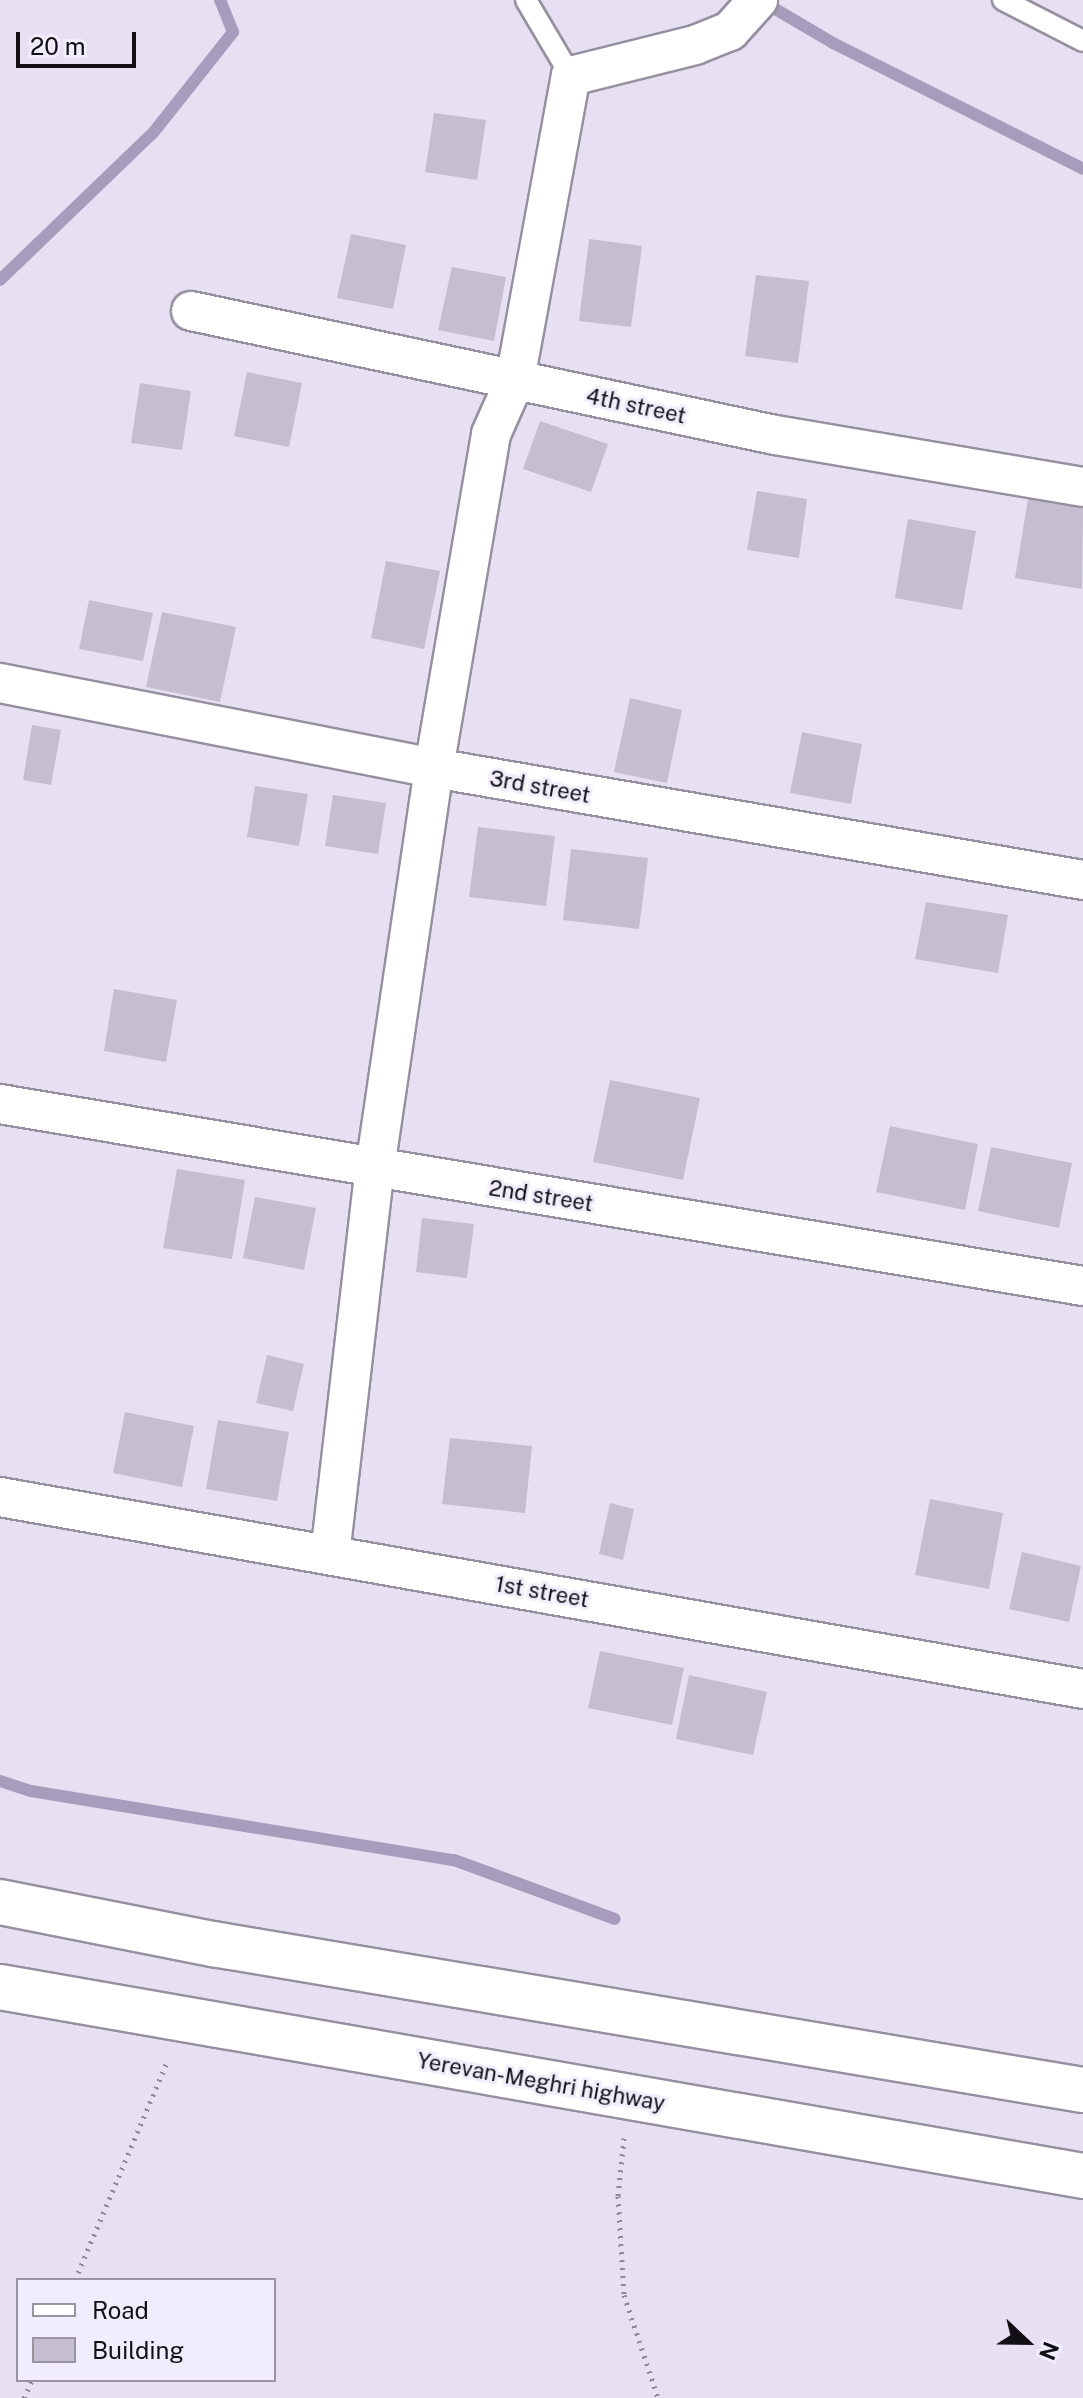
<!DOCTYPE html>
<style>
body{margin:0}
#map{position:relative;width:1083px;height:2398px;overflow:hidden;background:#e6e0f2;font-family:"Public Sans",sans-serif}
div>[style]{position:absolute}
.stream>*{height:12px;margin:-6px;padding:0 6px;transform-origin:6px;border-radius:6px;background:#a79cbc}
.building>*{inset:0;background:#c4bed0}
.path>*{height:5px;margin-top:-2.5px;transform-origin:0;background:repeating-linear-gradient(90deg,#8d8996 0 2px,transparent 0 8px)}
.roads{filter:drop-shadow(2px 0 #9590a0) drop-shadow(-2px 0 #9590a0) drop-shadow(0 2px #9590a0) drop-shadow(0 -2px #9590a0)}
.service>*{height:20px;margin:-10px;padding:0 10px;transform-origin:10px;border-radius:10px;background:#fff}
.minor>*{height:38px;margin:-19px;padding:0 19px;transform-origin:19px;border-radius:19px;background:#fff}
.trunk>*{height:44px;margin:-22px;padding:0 22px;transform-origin:22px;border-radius:22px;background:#fff}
span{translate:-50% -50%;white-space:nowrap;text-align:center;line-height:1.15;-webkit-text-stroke:6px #f2edfc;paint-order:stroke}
.street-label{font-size:22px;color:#121016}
.legend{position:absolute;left:16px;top:2278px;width:260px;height:104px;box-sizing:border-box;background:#f2edfc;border:2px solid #9895a0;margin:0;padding:10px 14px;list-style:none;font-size:24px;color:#121016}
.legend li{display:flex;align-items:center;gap:16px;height:40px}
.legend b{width:40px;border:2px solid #9895a0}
.north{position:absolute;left:987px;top:2302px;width:80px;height:80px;-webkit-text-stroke:6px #f2edfc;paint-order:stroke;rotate:112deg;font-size:22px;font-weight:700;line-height:32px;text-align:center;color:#121016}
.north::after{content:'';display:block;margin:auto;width:28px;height:36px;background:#121016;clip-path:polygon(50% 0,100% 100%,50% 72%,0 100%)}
.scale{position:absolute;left:16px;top:32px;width:120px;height:36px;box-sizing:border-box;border:4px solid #121016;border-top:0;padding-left:10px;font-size:24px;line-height:28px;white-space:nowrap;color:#121016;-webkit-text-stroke:6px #f2edfc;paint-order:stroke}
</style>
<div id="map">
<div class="stream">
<div style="left:760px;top:0;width:85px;rotate:30.5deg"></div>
<div style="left:833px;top:43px;width:280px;rotate:26.7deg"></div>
<div style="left:0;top:280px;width:212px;rotate:-43.9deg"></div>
<div style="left:153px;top:133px;width:129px;rotate:-51.6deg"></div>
<div style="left:233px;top:32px;width:35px;rotate:-112deg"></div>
<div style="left:0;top:1781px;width:33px;rotate:18deg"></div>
<div style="left:31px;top:1791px;width:429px;rotate:9.3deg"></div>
<div style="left:454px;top:1860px;width:171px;rotate:20.1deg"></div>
</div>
<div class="building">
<div style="clip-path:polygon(434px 113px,486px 120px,477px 180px,425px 172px)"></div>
<div style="clip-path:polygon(351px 234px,406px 245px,393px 309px,337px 298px)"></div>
<div style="clip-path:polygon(589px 239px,642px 246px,631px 327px,579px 321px)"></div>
<div style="clip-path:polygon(452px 267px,506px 277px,494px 341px,438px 330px)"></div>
<div style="clip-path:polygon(756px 275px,809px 281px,798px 363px,745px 356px)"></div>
<div style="clip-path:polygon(247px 372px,302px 383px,289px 447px,234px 436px)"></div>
<div style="clip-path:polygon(140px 383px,191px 391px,182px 450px,131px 443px)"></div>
<div style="clip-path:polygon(540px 421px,608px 444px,591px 492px,523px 469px)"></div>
<div style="clip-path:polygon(757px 491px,807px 499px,799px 558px,747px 550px)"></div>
<div style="clip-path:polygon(1028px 499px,1083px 508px,1082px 589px,1015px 578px)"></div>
<div style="clip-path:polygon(908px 519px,976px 531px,962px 610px,895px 598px)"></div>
<div style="clip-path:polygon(386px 561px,440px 571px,424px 649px,371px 638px)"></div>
<div style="clip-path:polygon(89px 600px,153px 613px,143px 661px,79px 649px)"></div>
<div style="clip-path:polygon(162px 612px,236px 627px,220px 702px,146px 687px)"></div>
<div style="clip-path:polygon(630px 698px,682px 710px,667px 783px,614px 772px)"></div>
<div style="clip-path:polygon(32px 725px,61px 730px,51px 785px,23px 780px)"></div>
<div style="clip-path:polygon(802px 732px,862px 744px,851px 804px,790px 793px)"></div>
<div style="clip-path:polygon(255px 786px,308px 794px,299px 846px,247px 837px)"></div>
<div style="clip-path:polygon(333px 795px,386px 803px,378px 854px,325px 846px)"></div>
<div style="clip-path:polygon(478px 827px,555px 836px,546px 906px,469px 897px)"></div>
<div style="clip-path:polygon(571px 849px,648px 858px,639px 929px,563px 920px)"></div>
<div style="clip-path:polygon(926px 902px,1008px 915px,998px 973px,915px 959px)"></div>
<div style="clip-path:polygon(114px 989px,177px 1000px,166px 1062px,104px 1051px)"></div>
<div style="clip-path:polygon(610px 1080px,700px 1098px,683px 1180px,593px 1162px)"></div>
<div style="clip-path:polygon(890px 1126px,978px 1144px,965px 1210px,876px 1192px)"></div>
<div style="clip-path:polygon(991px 1147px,1072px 1163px,1059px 1228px,978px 1211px)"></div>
<div style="clip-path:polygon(177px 1169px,245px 1180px,232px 1259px,163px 1248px)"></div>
<div style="clip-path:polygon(255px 1197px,316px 1208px,304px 1270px,243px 1258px)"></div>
<div style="clip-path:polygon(422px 1218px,474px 1224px,467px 1278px,416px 1272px)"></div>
<div style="clip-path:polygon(267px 1355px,304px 1364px,293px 1411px,256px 1403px)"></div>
<div style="clip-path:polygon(125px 1412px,194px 1426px,182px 1487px,113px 1473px)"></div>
<div style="clip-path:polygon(218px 1420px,289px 1432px,277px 1501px,206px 1489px)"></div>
<div style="clip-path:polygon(450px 1438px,532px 1446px,525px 1513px,442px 1504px)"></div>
<div style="clip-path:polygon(930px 1499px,1003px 1513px,989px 1589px,915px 1575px)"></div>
<div style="clip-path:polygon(610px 1503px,634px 1509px,623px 1560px,599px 1554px)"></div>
<div style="clip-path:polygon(1022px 1552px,1081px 1566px,1069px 1622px,1009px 1609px)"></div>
<div style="clip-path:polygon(600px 1651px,684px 1668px,672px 1725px,588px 1708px)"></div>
<div style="clip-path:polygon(689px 1675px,767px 1692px,753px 1755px,676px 1739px)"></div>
</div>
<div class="path">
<div style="left:624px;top:2138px;width:58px;rotate:95.9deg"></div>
<div style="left:618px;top:2196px;width:99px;rotate:86.5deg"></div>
<div style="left:624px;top:2295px;width:108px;rotate:71.7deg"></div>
<div style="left:75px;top:2280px;width:239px;rotate:-67.1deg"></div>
<div style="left:24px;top:2398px;width:20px;rotate:-66deg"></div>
</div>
<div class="roads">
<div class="service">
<div style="left:526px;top:0;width:88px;rotate:59.4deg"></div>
<div style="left:1003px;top:0;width:90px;rotate:27.1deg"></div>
</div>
<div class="minor">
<div style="left:191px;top:311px;width:597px;rotate:11.99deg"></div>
<div style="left:775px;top:435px;width:312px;rotate:9.6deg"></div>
<div style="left:0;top:683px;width:442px;rotate:11.1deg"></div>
<div style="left:434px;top:768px;width:659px;rotate:9.79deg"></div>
<div style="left:0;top:1104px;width:1098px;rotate:9.54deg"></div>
<div style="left:0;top:1497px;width:1100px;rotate:10.05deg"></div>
<div style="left:330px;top:1555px;width:390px;rotate:-83.4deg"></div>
<div style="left:375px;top:1168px;width:404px;rotate:-81.6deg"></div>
<div style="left:434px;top:768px;width:339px;rotate:-80.3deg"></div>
<div style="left:491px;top:434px;width:59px;rotate:-66deg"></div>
<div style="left:515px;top:380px;width:309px;rotate:-79.6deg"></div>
<div style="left:571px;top:76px;width:128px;rotate:-14deg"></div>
<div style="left:695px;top:45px;width:38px;rotate:-22deg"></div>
<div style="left:730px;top:31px;width:42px;rotate:-47.9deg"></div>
</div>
<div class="trunk">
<div style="left:0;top:1902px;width:217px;rotate:11.2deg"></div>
<div style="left:213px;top:1944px;width:882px;rotate:9.53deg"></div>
<div style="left:0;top:1987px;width:1099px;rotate:9.9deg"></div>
</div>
</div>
<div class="street-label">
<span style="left:636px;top:406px;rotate:12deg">4th street</span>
<span style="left:540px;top:787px;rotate:10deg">3rd street</span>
<span style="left:541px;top:1196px;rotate:9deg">2nd street</span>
<span style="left:542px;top:1592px;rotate:10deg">1st street</span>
<span style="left:541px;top:2082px;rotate:10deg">Yerevan-Meghri highway</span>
</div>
<ul class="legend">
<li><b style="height:10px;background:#fff"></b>Road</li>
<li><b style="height:22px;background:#c4bed0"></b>Building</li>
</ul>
<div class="north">N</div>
<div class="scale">20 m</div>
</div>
